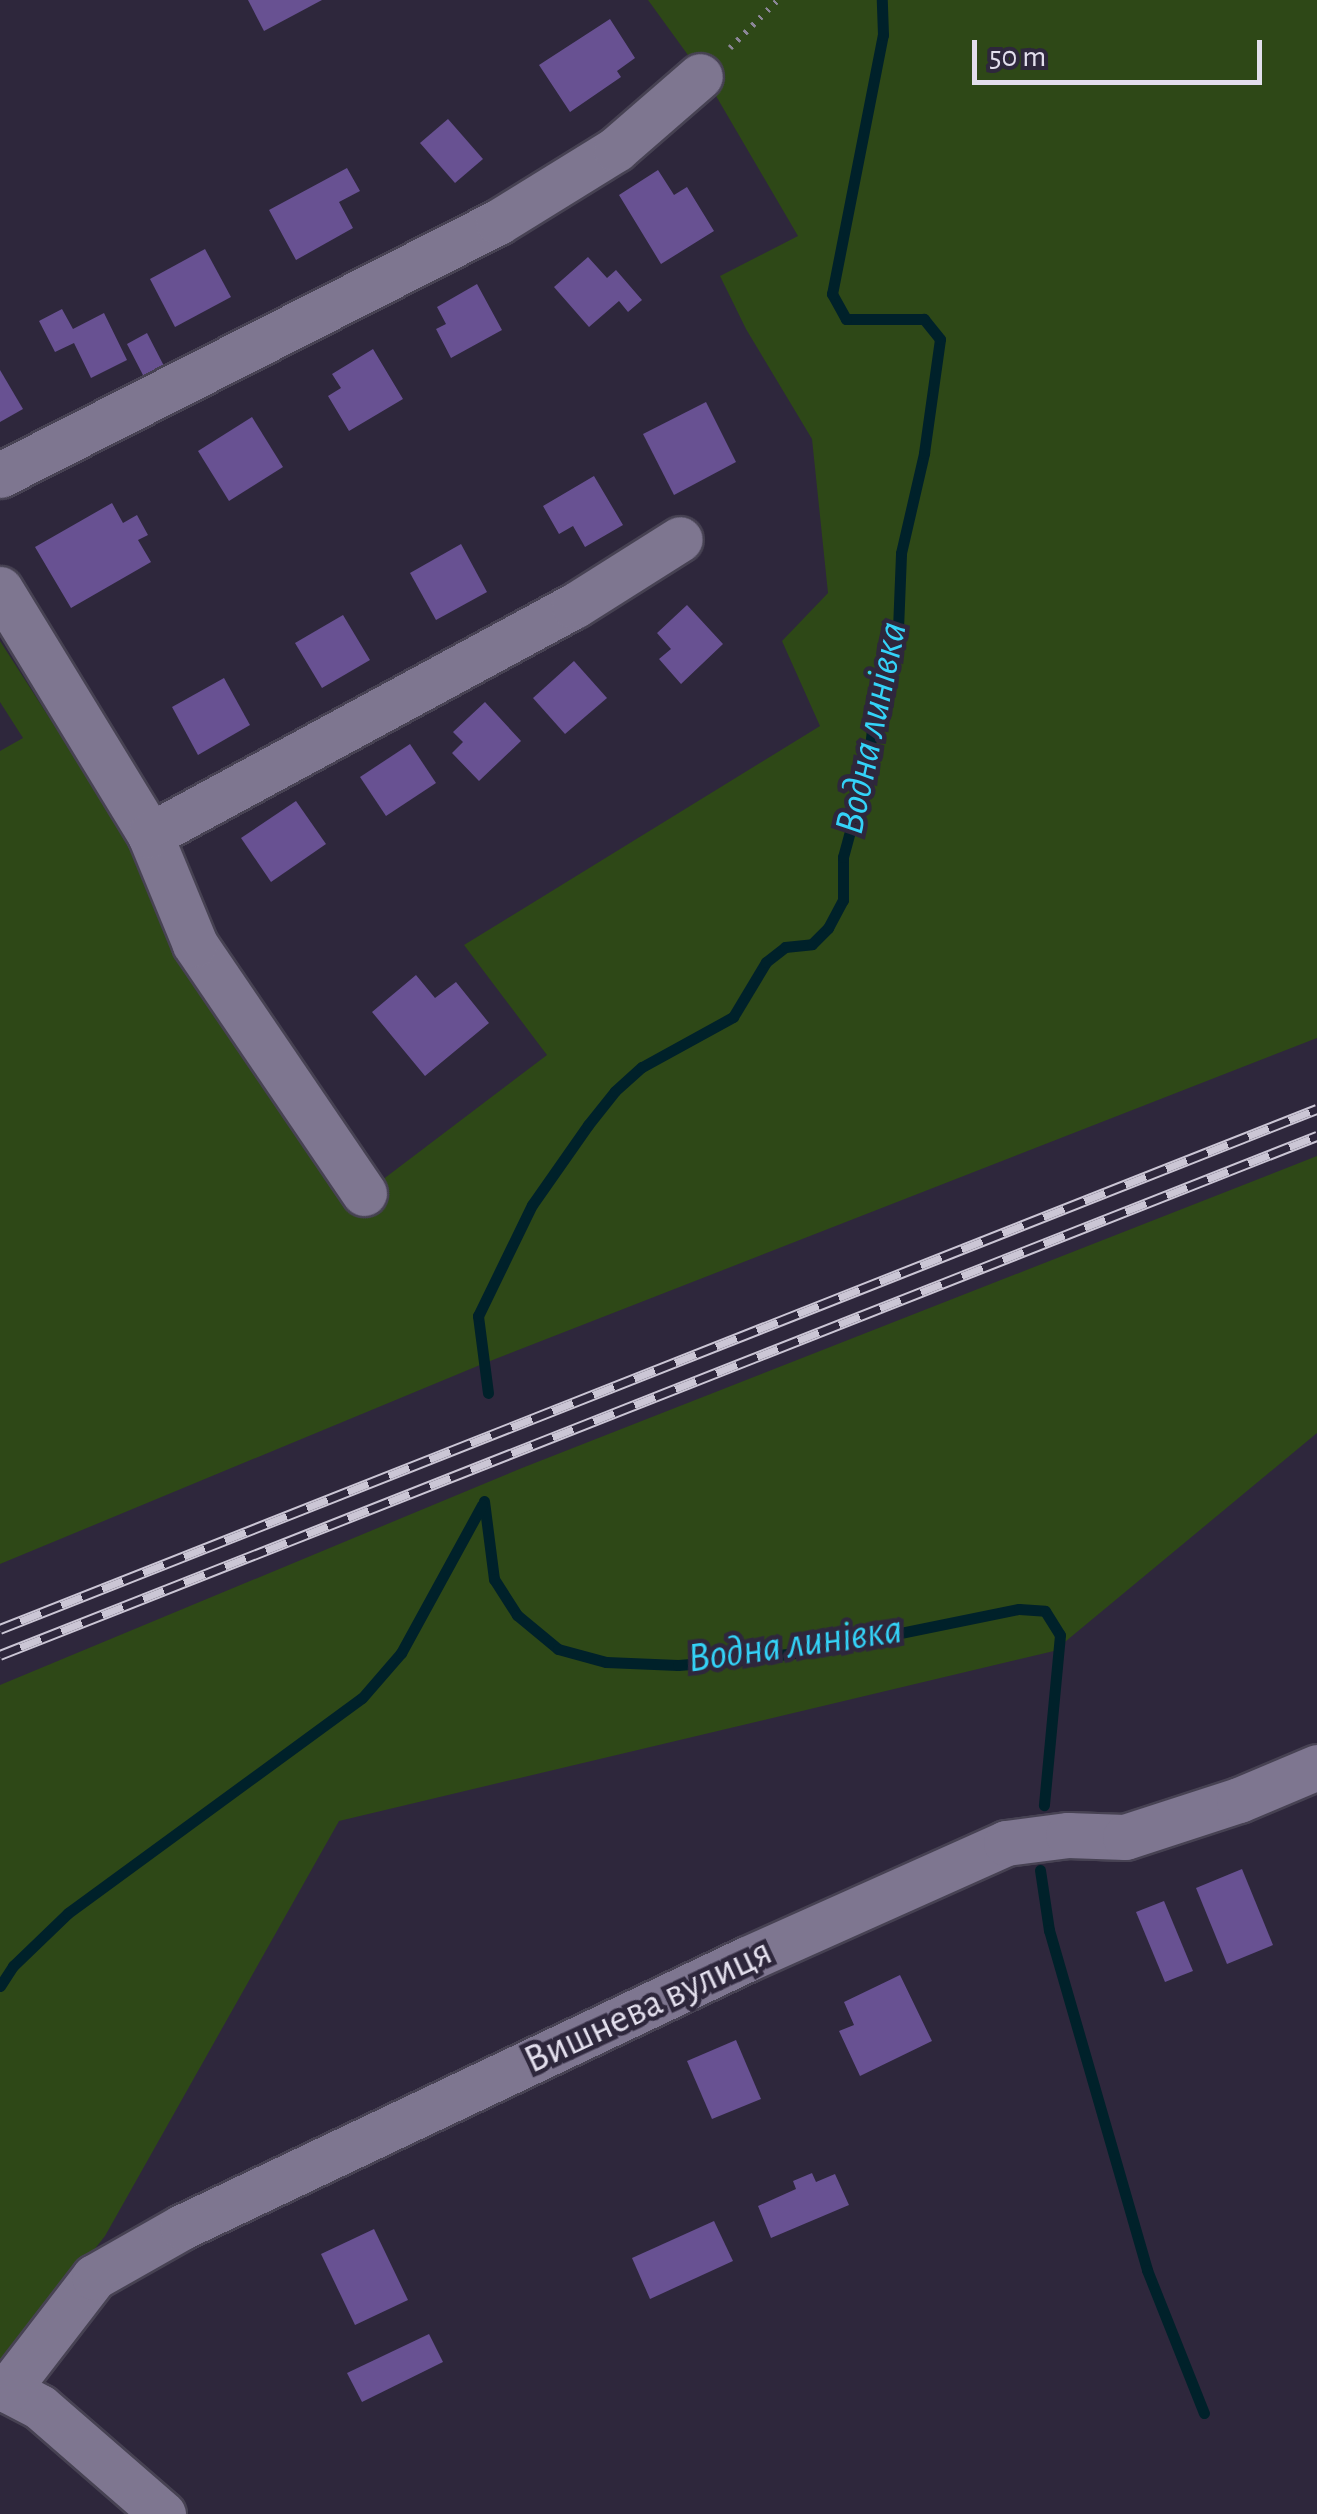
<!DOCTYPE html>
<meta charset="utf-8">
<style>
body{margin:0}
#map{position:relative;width:1317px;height:2514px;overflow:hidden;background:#2e273c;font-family:"Alegreya Sans",sans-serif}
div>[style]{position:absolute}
.green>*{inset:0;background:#2e4817}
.stream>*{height:11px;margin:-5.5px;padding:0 5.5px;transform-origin:5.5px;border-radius:5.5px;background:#00212a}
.building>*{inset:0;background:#685192}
.path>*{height:6px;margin-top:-3px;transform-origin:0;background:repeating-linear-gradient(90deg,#8b8697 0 2.5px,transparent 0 10.5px)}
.roads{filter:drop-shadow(2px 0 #474253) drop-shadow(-2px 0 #474253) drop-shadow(0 2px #474253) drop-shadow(0 -2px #474253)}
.minor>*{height:45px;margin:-22.5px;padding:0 22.5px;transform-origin:22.5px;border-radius:22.5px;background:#7e7690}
.rail>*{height:11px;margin-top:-5.5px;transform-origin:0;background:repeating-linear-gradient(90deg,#2e273c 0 22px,#cbc6d5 0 44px);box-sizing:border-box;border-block:2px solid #cbc6d5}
span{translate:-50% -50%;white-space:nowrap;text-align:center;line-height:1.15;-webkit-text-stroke:9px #2e273c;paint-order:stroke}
.street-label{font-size:40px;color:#e3dfed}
.water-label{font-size:42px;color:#34d3f8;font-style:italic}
.scale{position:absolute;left:972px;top:40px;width:290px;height:45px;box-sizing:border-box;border:5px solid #e3dfed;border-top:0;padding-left:12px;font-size:30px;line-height:35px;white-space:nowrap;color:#e3dfed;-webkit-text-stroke:8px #2e273c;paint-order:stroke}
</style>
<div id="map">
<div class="green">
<div style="clip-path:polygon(648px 0,1317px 0,1317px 1038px,480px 1365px,0 1564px,0 751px,23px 738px,0 702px,0 641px,195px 944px,365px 1193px,547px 1055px,464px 945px,820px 726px,782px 641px,828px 593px,812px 439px,746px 329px,720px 276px,798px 236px,709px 84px)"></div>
<div style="clip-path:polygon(1317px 1156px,1317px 1433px,1054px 1651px,339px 1821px,105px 2236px,0 2369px,0 1685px,522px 1468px)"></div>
</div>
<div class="stream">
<div style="left:488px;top:1393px;width:78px;rotate:-97.4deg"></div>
<div style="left:478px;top:1316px;width:123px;rotate:-64.1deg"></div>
<div style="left:532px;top:1205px;width:98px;rotate:-55deg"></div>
<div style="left:588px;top:1125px;width:43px;rotate:-51.5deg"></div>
<div style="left:615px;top:1091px;width:36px;rotate:-42deg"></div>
<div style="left:642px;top:1067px;width:104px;rotate:-28.8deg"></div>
<div style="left:733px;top:1017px;width:64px;rotate:-59deg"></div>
<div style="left:766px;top:962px;width:24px;rotate:-38deg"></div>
<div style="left:785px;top:947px;width:27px;rotate:-6deg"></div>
<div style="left:812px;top:944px;width:23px;rotate:-45deg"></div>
<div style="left:828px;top:928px;width:32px;rotate:-62deg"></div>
<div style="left:843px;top:900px;width:43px;rotate:-90deg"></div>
<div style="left:843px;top:857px;width:95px;rotate:-74.8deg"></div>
<div style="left:868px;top:765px;width:71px;rotate:-83.6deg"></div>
<div style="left:876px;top:694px;width:69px;rotate:-71.3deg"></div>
<div style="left:898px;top:629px;width:76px;rotate:-87.7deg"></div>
<div style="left:901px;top:553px;width:103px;rotate:-77deg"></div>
<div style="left:924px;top:453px;width:115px;rotate:-82deg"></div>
<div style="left:940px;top:339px;width:26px;rotate:-129deg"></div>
<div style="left:924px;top:319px;width:78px;rotate:180deg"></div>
<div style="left:846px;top:319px;width:29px;rotate:-119deg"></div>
<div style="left:832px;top:294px;width:264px;rotate:-78.9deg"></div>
<div style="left:883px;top:35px;width:35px;rotate:-92deg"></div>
<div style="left:484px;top:1501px;width:79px;rotate:82.7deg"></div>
<div style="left:494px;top:1579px;width:43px;rotate:57.4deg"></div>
<div style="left:517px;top:1615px;width:53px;rotate:39.7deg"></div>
<div style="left:558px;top:1649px;width:50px;rotate:15.2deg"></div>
<div style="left:606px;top:1662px;width:72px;rotate:2.4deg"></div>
<div style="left:678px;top:1665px;width:64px;rotate:-4.5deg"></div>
<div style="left:742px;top:1660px;width:76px;rotate:-7.6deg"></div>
<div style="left:817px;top:1650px;width:206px;rotate:-11.5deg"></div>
<div style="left:1019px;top:1609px;width:26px;rotate:4deg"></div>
<div style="left:1045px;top:1611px;width:28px;rotate:58deg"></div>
<div style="left:1060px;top:1635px;width:171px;rotate:95.4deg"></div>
<div style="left:1040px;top:1870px;width:61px;rotate:81.5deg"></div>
<div style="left:1049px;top:1930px;width:354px;rotate:73.9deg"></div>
<div style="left:1147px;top:2270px;width:154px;rotate:68.3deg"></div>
<div style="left:0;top:1986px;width:24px;rotate:-57deg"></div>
<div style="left:13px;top:1966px;width:76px;rotate:-43.9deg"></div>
<div style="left:68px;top:1913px;width:364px;rotate:-36.2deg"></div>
<div style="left:362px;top:1698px;width:60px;rotate:-49.1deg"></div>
<div style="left:401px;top:1653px;width:169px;rotate:-61.3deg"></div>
</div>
<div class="building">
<div style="clip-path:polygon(248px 0,322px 0,264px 31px)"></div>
<div style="clip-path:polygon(610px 19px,635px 58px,617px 71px,621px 77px,570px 112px,539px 65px)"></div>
<div style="clip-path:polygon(448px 119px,483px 159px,455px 183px,420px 143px)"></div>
<div style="clip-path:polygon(347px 168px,360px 191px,339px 202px,353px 228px,296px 260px,269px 210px)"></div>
<div style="clip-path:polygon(658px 170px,674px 195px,687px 187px,714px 231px,661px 264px,619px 195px)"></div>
<div style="clip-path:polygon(205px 249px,231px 297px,175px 327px,150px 279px)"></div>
<div style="clip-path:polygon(588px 257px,607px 278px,616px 270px,642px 300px,628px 312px,619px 301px,589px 327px,554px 287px)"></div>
<div style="clip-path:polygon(477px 284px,502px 330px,451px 358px,436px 329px,446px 324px,437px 307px)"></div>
<div style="clip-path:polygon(62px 309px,73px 329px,104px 313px,127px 360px,91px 378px,74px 343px,55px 352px,39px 321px)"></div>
<div style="clip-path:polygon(147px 333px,164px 366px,144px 377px,127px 344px)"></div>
<div style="clip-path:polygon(373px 349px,403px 399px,349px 431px,328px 396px,341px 388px,332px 374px)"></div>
<div style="clip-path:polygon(0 370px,23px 409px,0 422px)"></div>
<div style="clip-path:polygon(706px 402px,736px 462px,674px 495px,643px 434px)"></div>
<div style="clip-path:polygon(252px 417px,283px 467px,229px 501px,198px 451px)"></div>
<div style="clip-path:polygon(594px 476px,623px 525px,585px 547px,573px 526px,559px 534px,543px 506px)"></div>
<div style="clip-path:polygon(112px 503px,123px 523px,137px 515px,148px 535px,138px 540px,151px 562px,71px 608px,35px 547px)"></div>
<div style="clip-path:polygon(461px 544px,487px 592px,436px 620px,410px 573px)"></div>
<div style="clip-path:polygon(687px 605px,723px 644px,681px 684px,659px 659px,671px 649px,657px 633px)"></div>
<div style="clip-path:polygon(343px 615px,370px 660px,322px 688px,295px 643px)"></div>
<div style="clip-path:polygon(574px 661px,607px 698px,565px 734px,533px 698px)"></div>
<div style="clip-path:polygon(224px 678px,250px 725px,198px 755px,172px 707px)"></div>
<div style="clip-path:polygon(485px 702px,521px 741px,479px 781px,452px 753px,463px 742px,453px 732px)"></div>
<div style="clip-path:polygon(410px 744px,436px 783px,386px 816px,360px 777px)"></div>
<div style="clip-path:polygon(296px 801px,326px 844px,271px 882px,241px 838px)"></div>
<div style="clip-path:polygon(416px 975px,435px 998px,456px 982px,489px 1023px,425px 1076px,372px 1012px)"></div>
<div style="clip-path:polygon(1242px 1869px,1273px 1945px,1227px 1964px,1196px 1888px)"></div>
<div style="clip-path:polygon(1164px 1901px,1193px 1971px,1165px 1982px,1136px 1912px)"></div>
<div style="clip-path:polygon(900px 1975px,932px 2041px,860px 2076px,839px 2031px,854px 2025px,844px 2002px)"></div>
<div style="clip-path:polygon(736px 2040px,761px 2099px,712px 2119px,687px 2061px)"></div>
<div style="clip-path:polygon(812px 2173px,816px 2182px,835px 2174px,849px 2205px,771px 2238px,758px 2206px,796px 2189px,793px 2181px)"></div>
<div style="clip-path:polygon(714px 2221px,733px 2261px,650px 2299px,632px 2258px)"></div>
<div style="clip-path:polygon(374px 2229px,408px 2300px,355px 2325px,321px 2254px)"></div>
<div style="clip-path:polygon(429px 2334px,443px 2362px,362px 2402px,347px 2373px)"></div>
</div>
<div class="path">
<div style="left:730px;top:48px;width:68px;rotate:-45deg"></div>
</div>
<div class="roads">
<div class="minor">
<div style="left:0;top:475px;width:559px;rotate:-26.93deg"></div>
<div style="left:498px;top:222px;width:139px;rotate:-31.7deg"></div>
<div style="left:616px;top:149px;width:111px;rotate:-41deg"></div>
<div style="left:0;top:589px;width:288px;rotate:58.6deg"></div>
<div style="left:364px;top:1193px;width:301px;rotate:-124.2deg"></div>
<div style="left:195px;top:944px;width:118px;rotate:-112.4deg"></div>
<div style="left:150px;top:835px;width:482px;rotate:-28.4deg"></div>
<div style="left:574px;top:606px;width:125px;rotate:-32.3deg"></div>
<div style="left:0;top:2386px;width:45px;rotate:27.7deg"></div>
<div style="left:40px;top:2407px;width:163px;rotate:41deg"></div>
<div style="left:7px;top:2390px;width:143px;rotate:-52.4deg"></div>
<div style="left:94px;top:2277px;width:101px;rotate:-29.6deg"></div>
<div style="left:182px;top:2227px;width:625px;rotate:-25.38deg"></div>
<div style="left:747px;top:1959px;width:284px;rotate:-24.1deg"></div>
<div style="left:1006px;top:1843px;width:63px;rotate:-7.4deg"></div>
<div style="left:1068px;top:1835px;width:57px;rotate:2deg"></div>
<div style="left:1125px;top:1837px;width:120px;rotate:-18deg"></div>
<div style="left:1239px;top:1800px;width:85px;rotate:-22.9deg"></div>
</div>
</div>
<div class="rail">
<div style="left:0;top:1629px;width:1416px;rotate:-21.55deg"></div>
<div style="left:0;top:1655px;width:1416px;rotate:-21.51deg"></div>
</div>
<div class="street-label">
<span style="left:648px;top:2006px;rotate:-25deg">Вишнева вулиця</span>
</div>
<div class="water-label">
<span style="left:871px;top:728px;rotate:-78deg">Водна линівка</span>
<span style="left:795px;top:1644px;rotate:-8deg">Водна линівка</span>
</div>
<div class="scale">50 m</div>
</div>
